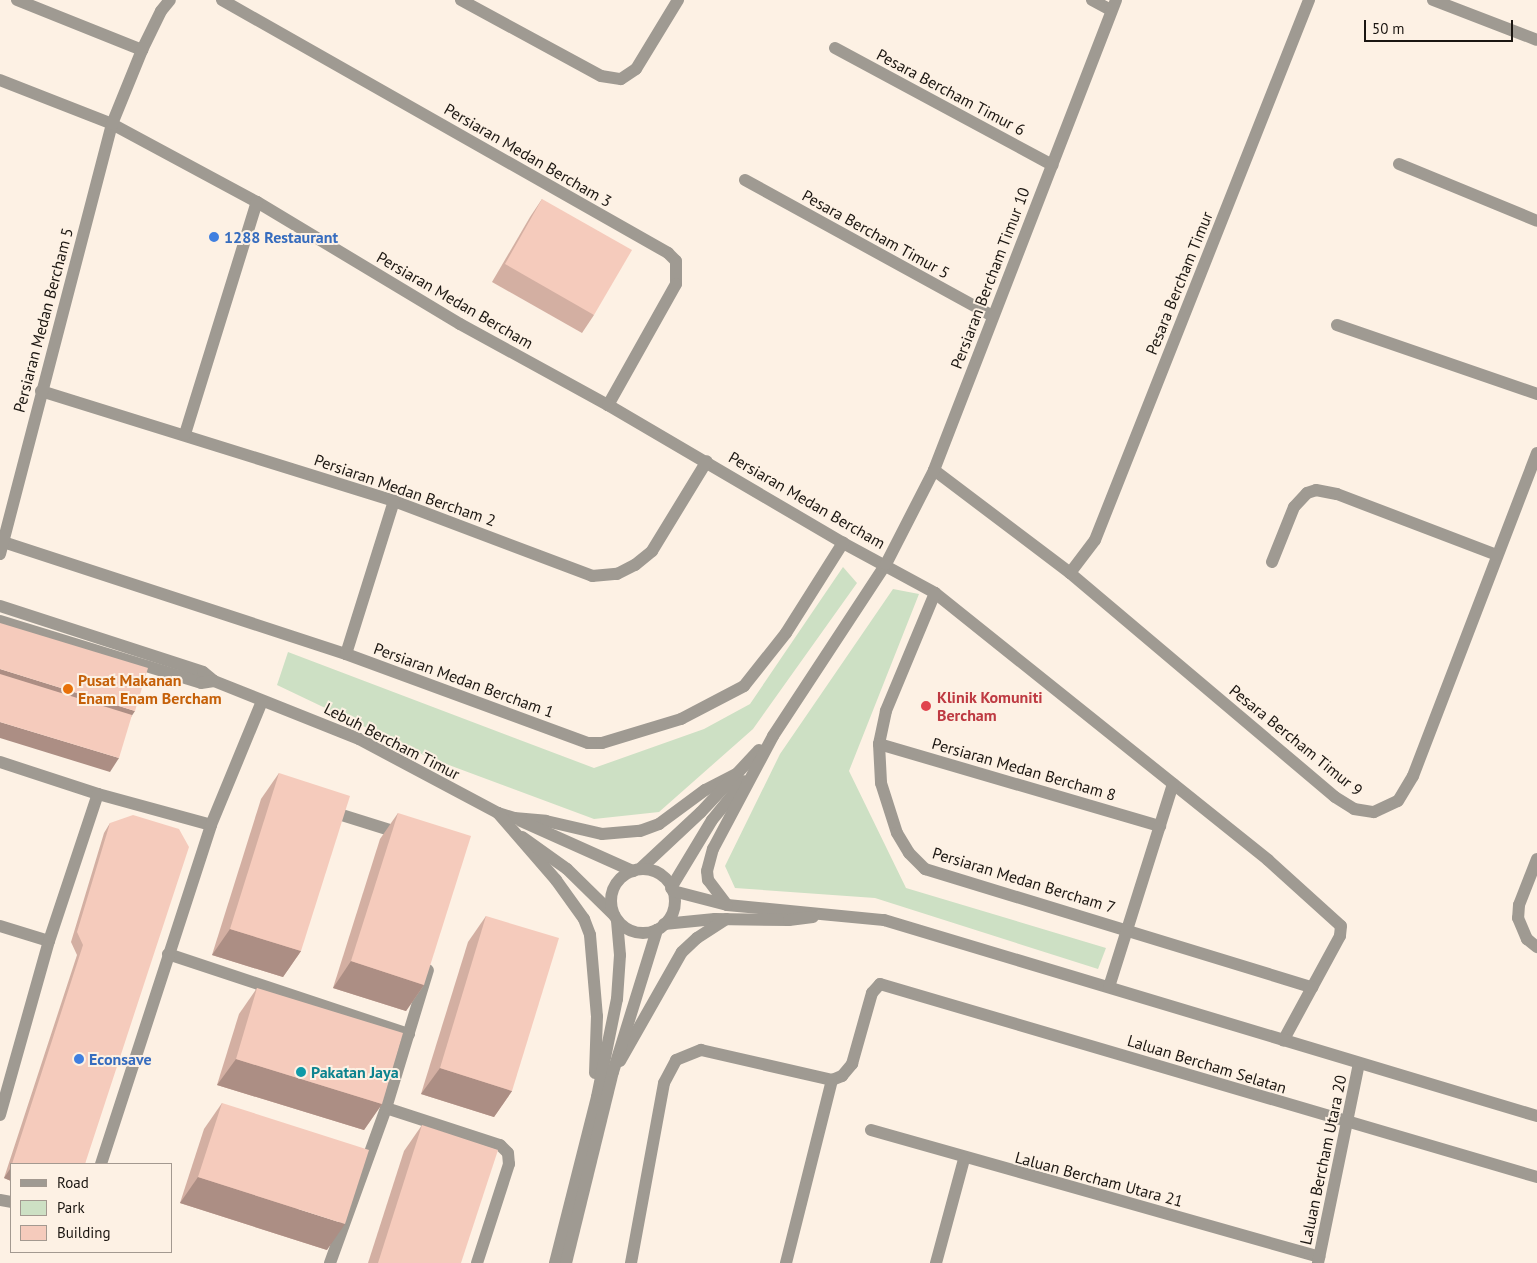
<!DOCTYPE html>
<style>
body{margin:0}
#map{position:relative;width:1537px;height:1263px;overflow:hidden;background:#fdf1e4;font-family:"PT Sans",sans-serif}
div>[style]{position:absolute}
.green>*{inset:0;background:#cde0c4}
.minor>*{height:12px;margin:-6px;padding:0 6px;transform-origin:6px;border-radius:6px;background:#9f9a92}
.minor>.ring{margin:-6px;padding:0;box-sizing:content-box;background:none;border:12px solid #9f9a92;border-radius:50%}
.wall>*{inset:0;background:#d3afa2}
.shaded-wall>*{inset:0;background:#ac8e84}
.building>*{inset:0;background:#f5cbbc}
.dots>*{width:14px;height:14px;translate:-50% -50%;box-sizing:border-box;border:2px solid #fdf1e4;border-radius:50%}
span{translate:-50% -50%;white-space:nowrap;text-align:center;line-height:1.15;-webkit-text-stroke:4px #fdf1e4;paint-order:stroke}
.street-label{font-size:16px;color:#1b1611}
.shop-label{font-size:16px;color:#366cbe;font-weight:700}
.left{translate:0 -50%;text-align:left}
.food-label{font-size:16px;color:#c56008;font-weight:700}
.health-label{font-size:16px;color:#be3a42;font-weight:700}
.culture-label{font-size:16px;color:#0d838f;font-weight:700}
.legend{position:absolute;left:10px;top:1163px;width:162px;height:90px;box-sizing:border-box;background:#fdf1e4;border:1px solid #a39990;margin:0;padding:6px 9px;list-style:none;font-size:15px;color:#1b1611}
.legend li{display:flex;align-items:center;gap:10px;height:25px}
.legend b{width:25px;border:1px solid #a39990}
.scale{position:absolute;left:1364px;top:20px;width:149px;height:22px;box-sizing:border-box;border:2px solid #1b1611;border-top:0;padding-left:6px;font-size:15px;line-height:18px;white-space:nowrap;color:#1b1611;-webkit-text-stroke:4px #fdf1e4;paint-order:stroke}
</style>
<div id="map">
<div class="green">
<div style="clip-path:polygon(843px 567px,857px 583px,753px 729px,659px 812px,594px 819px,430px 758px,277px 685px,288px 652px,594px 768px,704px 729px,750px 704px)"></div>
<div style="clip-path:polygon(893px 589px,919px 594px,849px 771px,906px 888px,1106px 948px,1098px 969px,875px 898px,735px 888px,725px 866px,780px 754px)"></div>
</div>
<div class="minor">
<div style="left:17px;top:0;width:135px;rotate:21.8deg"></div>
<div style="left:222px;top:0;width:513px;rotate:29.56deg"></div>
<div style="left:668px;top:253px;width:11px;rotate:45deg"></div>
<div style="left:676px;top:261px;width:23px;rotate:90deg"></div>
<div style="left:676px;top:284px;width:139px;rotate:119.3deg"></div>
<div style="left:461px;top:0;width:159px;rotate:28.5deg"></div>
<div style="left:601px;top:76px;width:20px;rotate:9deg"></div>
<div style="left:621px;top:79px;width:18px;rotate:-34deg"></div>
<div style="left:636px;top:69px;width:81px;rotate:-58.7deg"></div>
<div style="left:1092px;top:0;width:21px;rotate:28deg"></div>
<div style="left:1433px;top:0;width:111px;rotate:21deg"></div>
<div style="left:835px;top:48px;width:247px;rotate:28.3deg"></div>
<div style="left:0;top:80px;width:120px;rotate:21.4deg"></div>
<div style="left:112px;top:124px;width:165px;rotate:28.3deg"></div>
<div style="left:257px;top:202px;width:237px;rotate:31deg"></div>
<div style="left:460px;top:324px;width:169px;rotate:28.7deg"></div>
<div style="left:608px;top:405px;width:273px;rotate:30.4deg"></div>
<div style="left:843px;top:543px;width:105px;rotate:28.5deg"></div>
<div style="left:935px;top:593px;width:427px;rotate:38.7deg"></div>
<div style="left:1268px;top:860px;width:98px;rotate:42.1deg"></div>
<div style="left:1341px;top:926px;width:10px;rotate:96deg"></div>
<div style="left:1340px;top:936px;width:119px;rotate:118.5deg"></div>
<div style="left:1399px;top:164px;width:149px;rotate:22.4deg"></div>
<div style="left:745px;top:180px;width:282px;rotate:28.8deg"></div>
<div style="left:1337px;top:325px;width:212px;rotate:19deg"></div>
<div style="left:41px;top:391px;width:370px;rotate:17.3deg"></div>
<div style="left:394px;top:501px;width:212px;rotate:20.7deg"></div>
<div style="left:592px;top:576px;width:25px;rotate:-5deg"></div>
<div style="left:617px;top:574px;width:20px;rotate:-27deg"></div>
<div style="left:635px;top:565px;width:22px;rotate:-39deg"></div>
<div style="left:652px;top:551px;width:105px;rotate:-58.6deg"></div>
<div style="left:185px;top:434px;width:243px;rotate:-72.8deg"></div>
<div style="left:934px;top:470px;width:171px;rotate:37.1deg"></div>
<div style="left:1070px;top:573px;width:347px;rotate:40.2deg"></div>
<div style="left:1335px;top:797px;width:22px;rotate:32deg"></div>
<div style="left:1354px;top:809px;width:20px;rotate:9deg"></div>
<div style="left:1374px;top:812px;width:26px;rotate:-25deg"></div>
<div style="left:1398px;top:801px;width:29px;rotate:-59deg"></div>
<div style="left:1413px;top:776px;width:346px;rotate:-69deg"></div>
<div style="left:0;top:541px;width:364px;rotate:18.1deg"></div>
<div style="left:346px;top:654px;width:258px;rotate:20.2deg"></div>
<div style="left:588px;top:743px;width:14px"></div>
<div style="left:602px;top:743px;width:83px;rotate:-16.9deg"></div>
<div style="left:681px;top:719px;width:71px;rotate:-27.6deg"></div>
<div style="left:744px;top:686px;width:68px;rotate:-51.6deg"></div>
<div style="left:786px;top:633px;width:107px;rotate:-57.7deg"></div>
<div style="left:0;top:554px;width:444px;rotate:-75.4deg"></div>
<div style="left:112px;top:124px;width:80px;rotate:-67.9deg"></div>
<div style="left:142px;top:50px;width:43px;rotate:-64deg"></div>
<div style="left:161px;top:11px;width:14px;rotate:-51deg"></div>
<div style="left:1272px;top:562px;width:59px;rotate:-68.2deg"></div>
<div style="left:1294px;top:507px;width:19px;rotate:-47deg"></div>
<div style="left:1307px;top:493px;width:9px;rotate:-18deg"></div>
<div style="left:1316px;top:490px;width:21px;rotate:11deg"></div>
<div style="left:1337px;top:494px;width:171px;rotate:20.9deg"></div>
<div style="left:1070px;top:573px;width:41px;rotate:-52.9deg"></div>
<div style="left:1095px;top:540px;width:581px;rotate:-68.38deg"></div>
<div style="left:935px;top:593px;width:128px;rotate:112.6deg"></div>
<div style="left:886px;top:711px;width:34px;rotate:102deg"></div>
<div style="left:879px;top:744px;width:39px;rotate:87deg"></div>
<div style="left:881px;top:783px;width:52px;rotate:72.3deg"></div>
<div style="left:897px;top:833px;width:23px;rotate:59deg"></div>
<div style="left:909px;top:853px;width:23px;rotate:45deg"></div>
<div style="left:925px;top:869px;width:405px;rotate:17deg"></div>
<div style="left:0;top:606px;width:213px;rotate:18deg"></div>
<div style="left:203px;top:672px;width:14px;rotate:39deg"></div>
<div style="left:214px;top:681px;width:156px;rotate:21.8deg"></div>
<div style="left:359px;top:739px;width:157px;rotate:28deg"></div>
<div style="left:498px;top:813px;width:17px;rotate:17deg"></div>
<div style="left:514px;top:818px;width:32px;rotate:5deg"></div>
<div style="left:546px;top:821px;width:57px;rotate:13.1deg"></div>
<div style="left:602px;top:834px;width:38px;rotate:-5deg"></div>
<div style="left:640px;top:831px;width:20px;rotate:-20deg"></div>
<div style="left:659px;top:824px;width:57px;rotate:-36.5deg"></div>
<div style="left:705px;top:790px;width:37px;rotate:-27deg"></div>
<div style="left:0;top:621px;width:210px;rotate:17.1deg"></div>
<div style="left:201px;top:683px;width:13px;rotate:-9deg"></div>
<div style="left:346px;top:654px;width:160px;rotate:-72.6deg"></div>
<div style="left:879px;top:744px;width:293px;rotate:16.3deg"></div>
<div style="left:0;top:762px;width:103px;rotate:18.1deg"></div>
<div style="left:98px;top:794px;width:117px;rotate:15.3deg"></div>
<div style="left:329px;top:811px;width:77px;rotate:17.3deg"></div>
<div style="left:498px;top:813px;width:89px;rotate:49.1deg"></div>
<div style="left:556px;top:880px;width:48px;rotate:54.3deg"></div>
<div style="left:584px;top:919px;width:17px;rotate:69deg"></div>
<div style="left:590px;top:935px;width:81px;rotate:85.1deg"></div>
<div style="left:597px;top:1016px;width:57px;rotate:92deg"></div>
<div style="left:521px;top:821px;width:123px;rotate:24.1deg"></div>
<div style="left:522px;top:837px;width:55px;rotate:35.4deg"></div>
<div style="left:567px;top:869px;width:66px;rotate:44.4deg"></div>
<div style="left:1537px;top:859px;width:49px;rotate:111.4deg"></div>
<div style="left:1519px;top:905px;width:13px;rotate:94deg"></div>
<div style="left:1518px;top:918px;width:23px;rotate:67deg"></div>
<div style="left:1527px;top:939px;width:13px;rotate:39deg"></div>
<div style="left:640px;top:869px;width:83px;rotate:-43.1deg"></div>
<div style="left:701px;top:812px;width:85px;rotate:-46.9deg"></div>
<div class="ring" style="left:611px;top:869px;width:52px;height:52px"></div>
<div style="left:671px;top:888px;width:79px;rotate:-58.9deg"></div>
<div style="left:712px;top:820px;width:50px;rotate:-50.6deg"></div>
<div style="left:673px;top:891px;width:56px;rotate:14.5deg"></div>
<div style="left:727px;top:905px;width:158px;rotate:5.5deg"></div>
<div style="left:884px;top:920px;width:682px;rotate:16.71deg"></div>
<div style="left:727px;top:905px;width:31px;rotate:-127deg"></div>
<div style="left:708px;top:880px;width:9px;rotate:-96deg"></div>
<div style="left:707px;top:871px;width:23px;rotate:-75deg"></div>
<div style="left:713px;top:849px;width:128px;rotate:-62deg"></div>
<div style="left:773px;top:736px;width:206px;rotate:-56.7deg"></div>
<div style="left:886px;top:564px;width:106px;rotate:-62.9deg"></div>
<div style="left:934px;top:470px;width:504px;rotate:-68.83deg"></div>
<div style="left:664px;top:924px;width:51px;rotate:-5.6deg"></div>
<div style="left:715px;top:919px;width:74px;rotate:0.8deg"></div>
<div style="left:789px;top:920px;width:24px;rotate:-7deg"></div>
<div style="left:0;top:926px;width:51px;rotate:17deg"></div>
<div style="left:49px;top:941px;width:155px;rotate:-71.6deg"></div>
<div style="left:168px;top:954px;width:254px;rotate:18.4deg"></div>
<div style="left:1109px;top:987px;width:213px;rotate:-72.5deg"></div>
<div style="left:620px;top:1061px;width:125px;rotate:-60.4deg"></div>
<div style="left:682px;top:952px;width:21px;rotate:-43deg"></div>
<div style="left:697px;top:938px;width:35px;rotate:-33deg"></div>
<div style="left:386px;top:1108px;width:120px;rotate:18deg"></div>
<div style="left:500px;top:1145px;width:11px;rotate:45deg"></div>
<div style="left:508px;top:1153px;width:11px;rotate:85deg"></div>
<div style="left:509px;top:1164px;width:104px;rotate:107.9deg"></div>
<div style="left:0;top:1115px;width:181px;rotate:-74.3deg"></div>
<div style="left:871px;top:1130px;width:466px;rotate:15.8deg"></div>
<div style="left:101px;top:1164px;width:356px;rotate:-72deg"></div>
<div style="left:211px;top:825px;width:134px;rotate:-67.6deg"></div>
<div style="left:0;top:1200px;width:11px;rotate:10deg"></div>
<div style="left:330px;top:1263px;width:165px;rotate:-70.1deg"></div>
<div style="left:386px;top:1108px;width:144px;rotate:-73.1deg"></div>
<div style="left:555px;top:1263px;width:171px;rotate:-75.8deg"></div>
<div style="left:597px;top:1097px;width:100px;rotate:-78.5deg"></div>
<div style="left:617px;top:999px;width:44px;rotate:-86.1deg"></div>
<div style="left:620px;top:955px;width:34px;rotate:-95deg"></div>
<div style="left:566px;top:1263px;width:197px;rotate:-76.2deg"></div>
<div style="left:613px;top:1072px;width:149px;rotate:-72.8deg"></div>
<div style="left:631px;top:1263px;width:183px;rotate:-79.6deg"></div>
<div style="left:664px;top:1083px;width:26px;rotate:-62deg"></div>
<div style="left:676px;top:1060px;width:27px;rotate:-22deg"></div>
<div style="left:701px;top:1050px;width:134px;rotate:12.9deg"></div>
<div style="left:786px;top:1263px;width:189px;rotate:-75.9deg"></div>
<div style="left:832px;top:1080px;width:11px;rotate:-22deg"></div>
<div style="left:842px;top:1076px;width:16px;rotate:-50deg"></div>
<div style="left:852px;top:1064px;width:74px;rotate:-74.3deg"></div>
<div style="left:872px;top:993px;width:12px;rotate:-48deg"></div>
<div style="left:880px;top:984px;width:685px;rotate:16.37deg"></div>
<div style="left:936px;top:1263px;width:108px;rotate:-74.9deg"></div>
<div style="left:1318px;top:1263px;width:203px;rotate:-78.4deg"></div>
</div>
<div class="wall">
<div style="clip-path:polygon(542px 199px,594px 315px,582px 333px,492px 282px,530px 217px)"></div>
<div style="clip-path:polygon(279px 773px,301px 951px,283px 977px,212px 955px,261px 799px)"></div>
<div style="clip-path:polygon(398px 813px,424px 985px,406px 1011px,333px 988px,380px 839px)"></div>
<div style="clip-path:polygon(110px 823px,85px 1164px,11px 1164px,11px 1181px,4px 1178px,77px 955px,71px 942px,104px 833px)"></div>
<div style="clip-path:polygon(486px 916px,512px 1091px,494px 1117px,421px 1094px,468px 942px)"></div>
<div style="clip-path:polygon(257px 988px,382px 1104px,364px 1130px,217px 1085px,239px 1014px)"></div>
<div style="clip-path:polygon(222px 1103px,327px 1250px,180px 1203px,204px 1129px)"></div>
<div style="clip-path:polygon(422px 1125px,461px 1263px,368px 1263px,404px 1151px)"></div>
</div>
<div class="shaded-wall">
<div style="clip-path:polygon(0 669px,135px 711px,123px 729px,0 691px)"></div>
<div style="clip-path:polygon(0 722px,119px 758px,110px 772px,0 738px)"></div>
<div style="clip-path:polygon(230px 929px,301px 951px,283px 977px,212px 955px)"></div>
<div style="clip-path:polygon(351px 961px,424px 985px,406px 1011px,333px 988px)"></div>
<div style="clip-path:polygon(236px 1059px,382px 1104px,364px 1130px,217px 1085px)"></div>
<div style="clip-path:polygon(440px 1068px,512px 1091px,494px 1117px,421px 1094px)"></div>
<div style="clip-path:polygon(10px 1169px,11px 1170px,11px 1181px,4px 1178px)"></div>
<div style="clip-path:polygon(198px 1177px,345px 1224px,327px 1250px,180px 1203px)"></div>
</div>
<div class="building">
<div style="clip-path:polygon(542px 199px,632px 250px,594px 315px,505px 264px)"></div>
<div style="clip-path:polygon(0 623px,148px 668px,135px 711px,0 669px)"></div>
<div style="clip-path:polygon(0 674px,132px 715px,119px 758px,0 722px)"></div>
<div style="clip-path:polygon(279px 773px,350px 796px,301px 951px,230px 929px)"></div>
<div style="clip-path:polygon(398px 813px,471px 836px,424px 985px,351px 961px)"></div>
<div style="clip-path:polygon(133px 815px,179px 829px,189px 847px,85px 1164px,12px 1164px,83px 945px,77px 932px,110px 823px)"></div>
<div style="clip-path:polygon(486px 916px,559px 938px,512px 1091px,440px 1068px)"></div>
<div style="clip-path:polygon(257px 988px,403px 1033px,382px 1104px,236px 1059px)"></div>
<div style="clip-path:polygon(222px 1103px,369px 1150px,345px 1224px,198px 1177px)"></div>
<div style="clip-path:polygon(422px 1125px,498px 1150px,461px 1263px,378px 1263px)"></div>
</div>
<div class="dots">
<div style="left:214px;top:237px;background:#3f7fe0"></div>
<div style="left:68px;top:689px;background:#e8710a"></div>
<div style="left:926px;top:706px;background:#e0444e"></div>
<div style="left:79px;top:1059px;background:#3f7fe0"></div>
<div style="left:301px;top:1072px;background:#0f9aa8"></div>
</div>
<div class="street-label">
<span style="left:951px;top:92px;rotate:28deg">Pesara Bercham Timur 6</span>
<span style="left:528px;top:155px;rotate:30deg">Persiaran Medan Bercham 3</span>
<span style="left:876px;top:234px;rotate:29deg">Pesara Bercham Timur 5</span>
<span style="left:990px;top:278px;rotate:-69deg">Persiaran Bercham Timur 10</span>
<span style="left:1179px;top:283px;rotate:-68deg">Pesara Bercham Timur</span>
<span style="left:455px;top:300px;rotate:30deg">Persiaran Medan Bercham</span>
<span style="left:43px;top:320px;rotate:-75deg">Persiaran Medan Bercham 5</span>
<span style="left:405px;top:490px;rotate:19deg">Persiaran Medan Bercham 2</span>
<span style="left:807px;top:500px;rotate:30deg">Persiaran Medan Bercham</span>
<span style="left:464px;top:680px;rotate:20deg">Persiaran Medan Bercham 1</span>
<span style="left:1296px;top:740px;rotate:39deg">Pesara Bercham Timur 9</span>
<span style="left:392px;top:741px;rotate:27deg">Lebuh Bercham Timur</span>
<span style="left:1024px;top:769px;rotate:16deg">Persiaran Medan Bercham 8</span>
<span style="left:1024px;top:880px;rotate:17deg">Persiaran Medan Bercham 7</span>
<span style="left:1207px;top:1064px;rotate:17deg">Laluan Bercham Selatan</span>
<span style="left:1323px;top:1160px;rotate:-78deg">Laluan Bercham Utara 20</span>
<span style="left:1099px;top:1179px;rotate:15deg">Laluan Bercham Utara 21</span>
</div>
<div class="shop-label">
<span class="left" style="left:224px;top:237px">1288 Restaurant</span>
<span class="left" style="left:89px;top:1059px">Econsave</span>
</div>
<div class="food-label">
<span class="left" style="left:78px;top:689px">Pusat Makanan<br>Enam Enam Bercham</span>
</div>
<div class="health-label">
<span class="left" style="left:937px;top:706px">Klinik Komuniti<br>Bercham</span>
</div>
<div class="culture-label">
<span class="left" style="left:311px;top:1072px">Pakatan Jaya</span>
</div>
<ul class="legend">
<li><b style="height:6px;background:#9f9a92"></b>Road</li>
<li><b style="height:14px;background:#cde0c4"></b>Park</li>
<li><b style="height:14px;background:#f5cbbc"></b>Building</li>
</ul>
<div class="scale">50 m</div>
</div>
